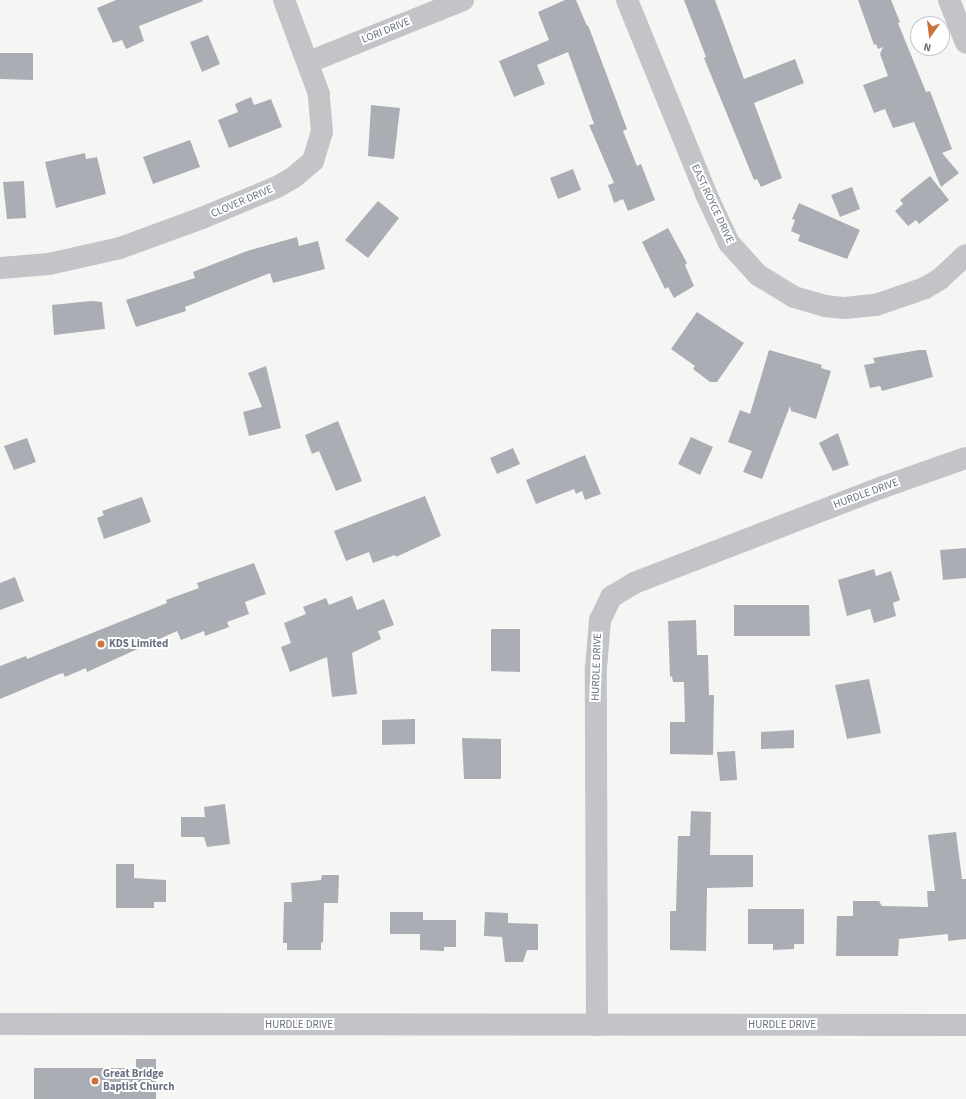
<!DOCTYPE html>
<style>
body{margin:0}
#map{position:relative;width:966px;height:1099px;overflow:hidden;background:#f5f5f3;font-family:"Source Sans 3",sans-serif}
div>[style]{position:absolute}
.building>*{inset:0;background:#aaaeb4}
.minor>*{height:22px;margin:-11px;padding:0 11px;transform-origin:11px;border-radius:11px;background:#c2c4c7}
.dots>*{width:11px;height:11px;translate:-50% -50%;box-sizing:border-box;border:2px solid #fff;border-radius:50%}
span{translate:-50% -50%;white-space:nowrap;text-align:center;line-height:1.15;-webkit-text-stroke:4px #fff;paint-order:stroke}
.street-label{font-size:11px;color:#687280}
.poi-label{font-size:11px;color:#687280;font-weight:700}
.left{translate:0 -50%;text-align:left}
.north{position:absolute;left:910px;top:16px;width:40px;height:40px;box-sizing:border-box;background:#fff;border:1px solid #c3c7cc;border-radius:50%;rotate:194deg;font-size:11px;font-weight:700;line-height:16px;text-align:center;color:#687280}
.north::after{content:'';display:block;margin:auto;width:14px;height:18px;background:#cd723b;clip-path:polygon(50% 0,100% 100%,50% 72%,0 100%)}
</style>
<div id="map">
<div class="building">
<div style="clip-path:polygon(116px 0,202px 0,203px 1px,139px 26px,144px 41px,126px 49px,122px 40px,113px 43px,97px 8px)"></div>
<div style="clip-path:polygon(565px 0,576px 0,587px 26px,588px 25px,627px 129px,623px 131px,637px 166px,641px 164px,655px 200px,628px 211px,623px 199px,614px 203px,608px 185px,614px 183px,589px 125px,594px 124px,568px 52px,537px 65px,545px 84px,514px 97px,499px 61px,549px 40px,538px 12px)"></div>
<div style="clip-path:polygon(684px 0,715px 0,744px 79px,795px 59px,804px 83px,754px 103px,782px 178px,761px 187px,757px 179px,754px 180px,704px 58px,706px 57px)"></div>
<div style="clip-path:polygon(858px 0,891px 0,900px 22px,898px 23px,926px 92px,930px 91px,952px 149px,942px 153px,959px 173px,941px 187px,914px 122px,893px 128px,885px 109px,874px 113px,863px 85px,888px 76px,880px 54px,883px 47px,878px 49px,876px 44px,874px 45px)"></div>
<div style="clip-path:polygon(208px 35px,220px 64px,202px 72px,190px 42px)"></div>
<div style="clip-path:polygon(0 53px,33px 53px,33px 80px,0 79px)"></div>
<div style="clip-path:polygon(251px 97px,254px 105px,271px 99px,282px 127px,229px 148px,218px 120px,238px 112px,235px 104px)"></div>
<div style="clip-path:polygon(371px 105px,400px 108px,394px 159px,368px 156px)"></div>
<div style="clip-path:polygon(190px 140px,200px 167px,153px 184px,143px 157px)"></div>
<div style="clip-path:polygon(85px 153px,86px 159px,97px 157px,106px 194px,56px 208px,45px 162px)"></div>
<div style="clip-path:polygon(573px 169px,581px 190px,558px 199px,550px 178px)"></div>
<div style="clip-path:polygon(930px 176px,949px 200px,919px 224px,916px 220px,908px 226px,895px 211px,903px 204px,900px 200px)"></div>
<div style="clip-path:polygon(24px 181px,26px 218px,7px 219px,3px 182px)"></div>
<div style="clip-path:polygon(852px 187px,860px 209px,840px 217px,831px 195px)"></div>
<div style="clip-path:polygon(378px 201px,399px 218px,368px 258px,345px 240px)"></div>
<div style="clip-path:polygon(799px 203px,860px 230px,847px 259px,798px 241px,800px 235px,791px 231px,795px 220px,792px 219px)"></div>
<div style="clip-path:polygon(668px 228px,687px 263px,685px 265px,694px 286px,674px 298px,668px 287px,665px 289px,642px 242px)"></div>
<div style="clip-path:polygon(297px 237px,299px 246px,318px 241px,325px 269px,273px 283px,270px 273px,185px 307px,186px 311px,136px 327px,126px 300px,195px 278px,193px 272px,247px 251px)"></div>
<div style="clip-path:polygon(91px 301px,102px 302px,105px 329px,54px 335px,52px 305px)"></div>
<div style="clip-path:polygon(697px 312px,744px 343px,717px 382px,710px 382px,693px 369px,695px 366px,671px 349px)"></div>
<div style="clip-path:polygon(769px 350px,822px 365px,821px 368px,831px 371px,816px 419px,791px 411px,790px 406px,762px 479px,743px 472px,752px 451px,728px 442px,740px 410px,750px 414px)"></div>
<div style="clip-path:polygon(919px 350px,926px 350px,933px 377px,882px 391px,880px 386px,870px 388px,864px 365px,875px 363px,873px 358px)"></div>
<div style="clip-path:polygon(266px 366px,281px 428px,249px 436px,243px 412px,262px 407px,248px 373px)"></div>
<div style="clip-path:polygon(338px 421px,362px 481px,336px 491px,319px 451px,312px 454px,305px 435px)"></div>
<div style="clip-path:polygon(838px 433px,849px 465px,833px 471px,819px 443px)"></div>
<div style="clip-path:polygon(691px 437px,713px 447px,700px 475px,678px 464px)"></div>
<div style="clip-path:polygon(27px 438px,36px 462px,14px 470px,4px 446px)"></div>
<div style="clip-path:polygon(513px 448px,520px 464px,497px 474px,490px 458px)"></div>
<div style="clip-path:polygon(585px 455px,601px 494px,585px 500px,582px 491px,576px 494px,574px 489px,536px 504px,526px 480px)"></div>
<div style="clip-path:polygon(425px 496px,441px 536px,396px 557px,395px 555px,373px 563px,369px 552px,346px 561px,334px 531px)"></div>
<div style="clip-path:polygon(142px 497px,151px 522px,104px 539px,97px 518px,104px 515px,102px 511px)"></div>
<div style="clip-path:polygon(966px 548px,966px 578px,943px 580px,940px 550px)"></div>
<div style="clip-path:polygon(254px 563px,266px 594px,245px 602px,249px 614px,227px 622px,229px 627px,205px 636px,204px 631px,181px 640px,177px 631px,87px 672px,86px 668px,65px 677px,63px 673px,57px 675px,0 699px,0 666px,26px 656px,27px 659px,167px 603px,166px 600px,199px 588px,197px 583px)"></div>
<div style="clip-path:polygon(874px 569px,876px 576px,891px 571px,900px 600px,893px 603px,896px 616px,874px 623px,870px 609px,847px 616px,838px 580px)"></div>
<div style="clip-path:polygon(15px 577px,24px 601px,0 610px,0 583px)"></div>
<div style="clip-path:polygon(352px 596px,357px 610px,384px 599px,394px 625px,378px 631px,381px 639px,352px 653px,357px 694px,332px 697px,327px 657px,290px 672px,281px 647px,291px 643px,284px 623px,306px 614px,303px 607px,326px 598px,329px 605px)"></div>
<div style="clip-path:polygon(734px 605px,809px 605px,810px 636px,734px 636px)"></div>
<div style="clip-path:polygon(696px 620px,697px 655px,708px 655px,709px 695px,714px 695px,713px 755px,670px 754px,670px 722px,685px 722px,684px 682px,673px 682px,672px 676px,670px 677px,668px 621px)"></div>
<div style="clip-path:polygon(491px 629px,520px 629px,520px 672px,491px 671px)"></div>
<div style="clip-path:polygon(869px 679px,881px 733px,847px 739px,835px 685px)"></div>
<div style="clip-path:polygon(415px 719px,415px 744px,382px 745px,382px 720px)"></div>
<div style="clip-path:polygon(794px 730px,794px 748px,761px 749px,761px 732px)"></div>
<div style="clip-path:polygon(462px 738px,501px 739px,501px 779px,464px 779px)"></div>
<div style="clip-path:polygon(735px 751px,737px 780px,720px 781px,717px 752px)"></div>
<div style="clip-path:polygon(225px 804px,230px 844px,207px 847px,204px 837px,181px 837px,181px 817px,205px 817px,204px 807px)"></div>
<div style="clip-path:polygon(691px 811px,711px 812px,710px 855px,753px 855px,753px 887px,707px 888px,706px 951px,670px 950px,670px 911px,676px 911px,678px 836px,690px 836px)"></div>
<div style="clip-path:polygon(956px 832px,962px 879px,966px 879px,966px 939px,948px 941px,948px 934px,899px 939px,898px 956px,836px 956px,837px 916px,853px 916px,853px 901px,879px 901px,882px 906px,928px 907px,927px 891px,935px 891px,928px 835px)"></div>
<div style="clip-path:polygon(116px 864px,134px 864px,134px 878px,166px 880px,166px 902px,154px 902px,154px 908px,116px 908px)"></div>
<div style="clip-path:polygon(322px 875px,339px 875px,338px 903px,324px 903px,323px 942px,321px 943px,321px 950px,287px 950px,287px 943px,283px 943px,284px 902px,292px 902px,291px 883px,321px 880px)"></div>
<div style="clip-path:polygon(748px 909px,804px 909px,804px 944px,794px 944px,794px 949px,773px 950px,773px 944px,748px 944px)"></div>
<div style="clip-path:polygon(390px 912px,423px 912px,423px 920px,456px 920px,456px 947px,444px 947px,444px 951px,420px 950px,420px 934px,390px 934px)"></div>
<div style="clip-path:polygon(485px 912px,508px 913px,508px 923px,538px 924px,538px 950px,527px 950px,523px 962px,505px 962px,502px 937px,484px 936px)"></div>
<div style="clip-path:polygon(136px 1059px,156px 1059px,156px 1099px,34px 1099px,34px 1068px,136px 1068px)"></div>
</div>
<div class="minor">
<div style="left:627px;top:0;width:209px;rotate:67.8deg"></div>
<div style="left:706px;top:194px;width:54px;rotate:64.9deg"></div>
<div style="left:729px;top:243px;width:43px;rotate:47.8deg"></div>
<div style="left:758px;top:275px;width:42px;rotate:31.4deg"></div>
<div style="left:794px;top:297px;width:32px;rotate:16deg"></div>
<div style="left:825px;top:306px;width:20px;rotate:6deg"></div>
<div style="left:845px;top:308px;width:31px;rotate:-6deg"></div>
<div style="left:876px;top:305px;width:52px;rotate:-19.1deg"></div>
<div style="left:925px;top:288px;width:17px;rotate:-31deg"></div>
<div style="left:940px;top:279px;width:35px;rotate:-43deg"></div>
<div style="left:949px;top:0;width:46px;rotate:68.4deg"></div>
<div style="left:309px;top:62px;width:166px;rotate:-21.9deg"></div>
<div style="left:0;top:268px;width:49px;rotate:-4.7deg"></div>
<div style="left:49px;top:264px;width:73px;rotate:-12.7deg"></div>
<div style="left:120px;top:248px;width:87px;rotate:-20.1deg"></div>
<div style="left:202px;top:218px;width:81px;rotate:-22.5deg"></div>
<div style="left:277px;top:187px;width:20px;rotate:-30deg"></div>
<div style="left:294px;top:177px;width:25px;rotate:-40deg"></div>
<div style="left:313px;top:161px;width:30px;rotate:-73deg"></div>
<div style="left:322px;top:132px;width:38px;rotate:-95deg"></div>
<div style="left:319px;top:94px;width:100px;rotate:-110.4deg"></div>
<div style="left:0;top:1024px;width:966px;rotate:0.06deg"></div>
<div style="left:597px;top:1025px;width:357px;rotate:-90.2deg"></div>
<div style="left:596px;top:668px;width:48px;rotate:-85.2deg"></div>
<div style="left:600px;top:620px;width:25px;rotate:-64deg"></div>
<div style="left:611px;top:597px;width:27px;rotate:-31deg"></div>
<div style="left:634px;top:583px;width:267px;rotate:-21.1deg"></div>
<div style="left:883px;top:487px;width:88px;rotate:-19.3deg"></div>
</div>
<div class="dots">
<div style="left:101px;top:644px;background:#cd723b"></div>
<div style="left:95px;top:1081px;background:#cd723b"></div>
</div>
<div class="street-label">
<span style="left:386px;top:31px;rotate:-22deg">LORI DRIVE</span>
<span style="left:242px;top:202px;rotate:-23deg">CLOVER DRIVE</span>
<span style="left:712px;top:204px;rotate:65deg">EAST ROYCE DRIVE</span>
<span style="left:866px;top:494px;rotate:-20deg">HURDLE DRIVE</span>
<span style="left:597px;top:667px;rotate:-88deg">HURDLE DRIVE</span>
<span style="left:299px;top:1025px">HURDLE DRIVE</span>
<span style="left:782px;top:1025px">HURDLE DRIVE</span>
</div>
<div class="poi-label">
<span class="left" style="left:109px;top:644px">KDS Limited</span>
<span class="left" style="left:103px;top:1081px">Great Bridge<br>Baptist Church</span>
</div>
<div class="north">N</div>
</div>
